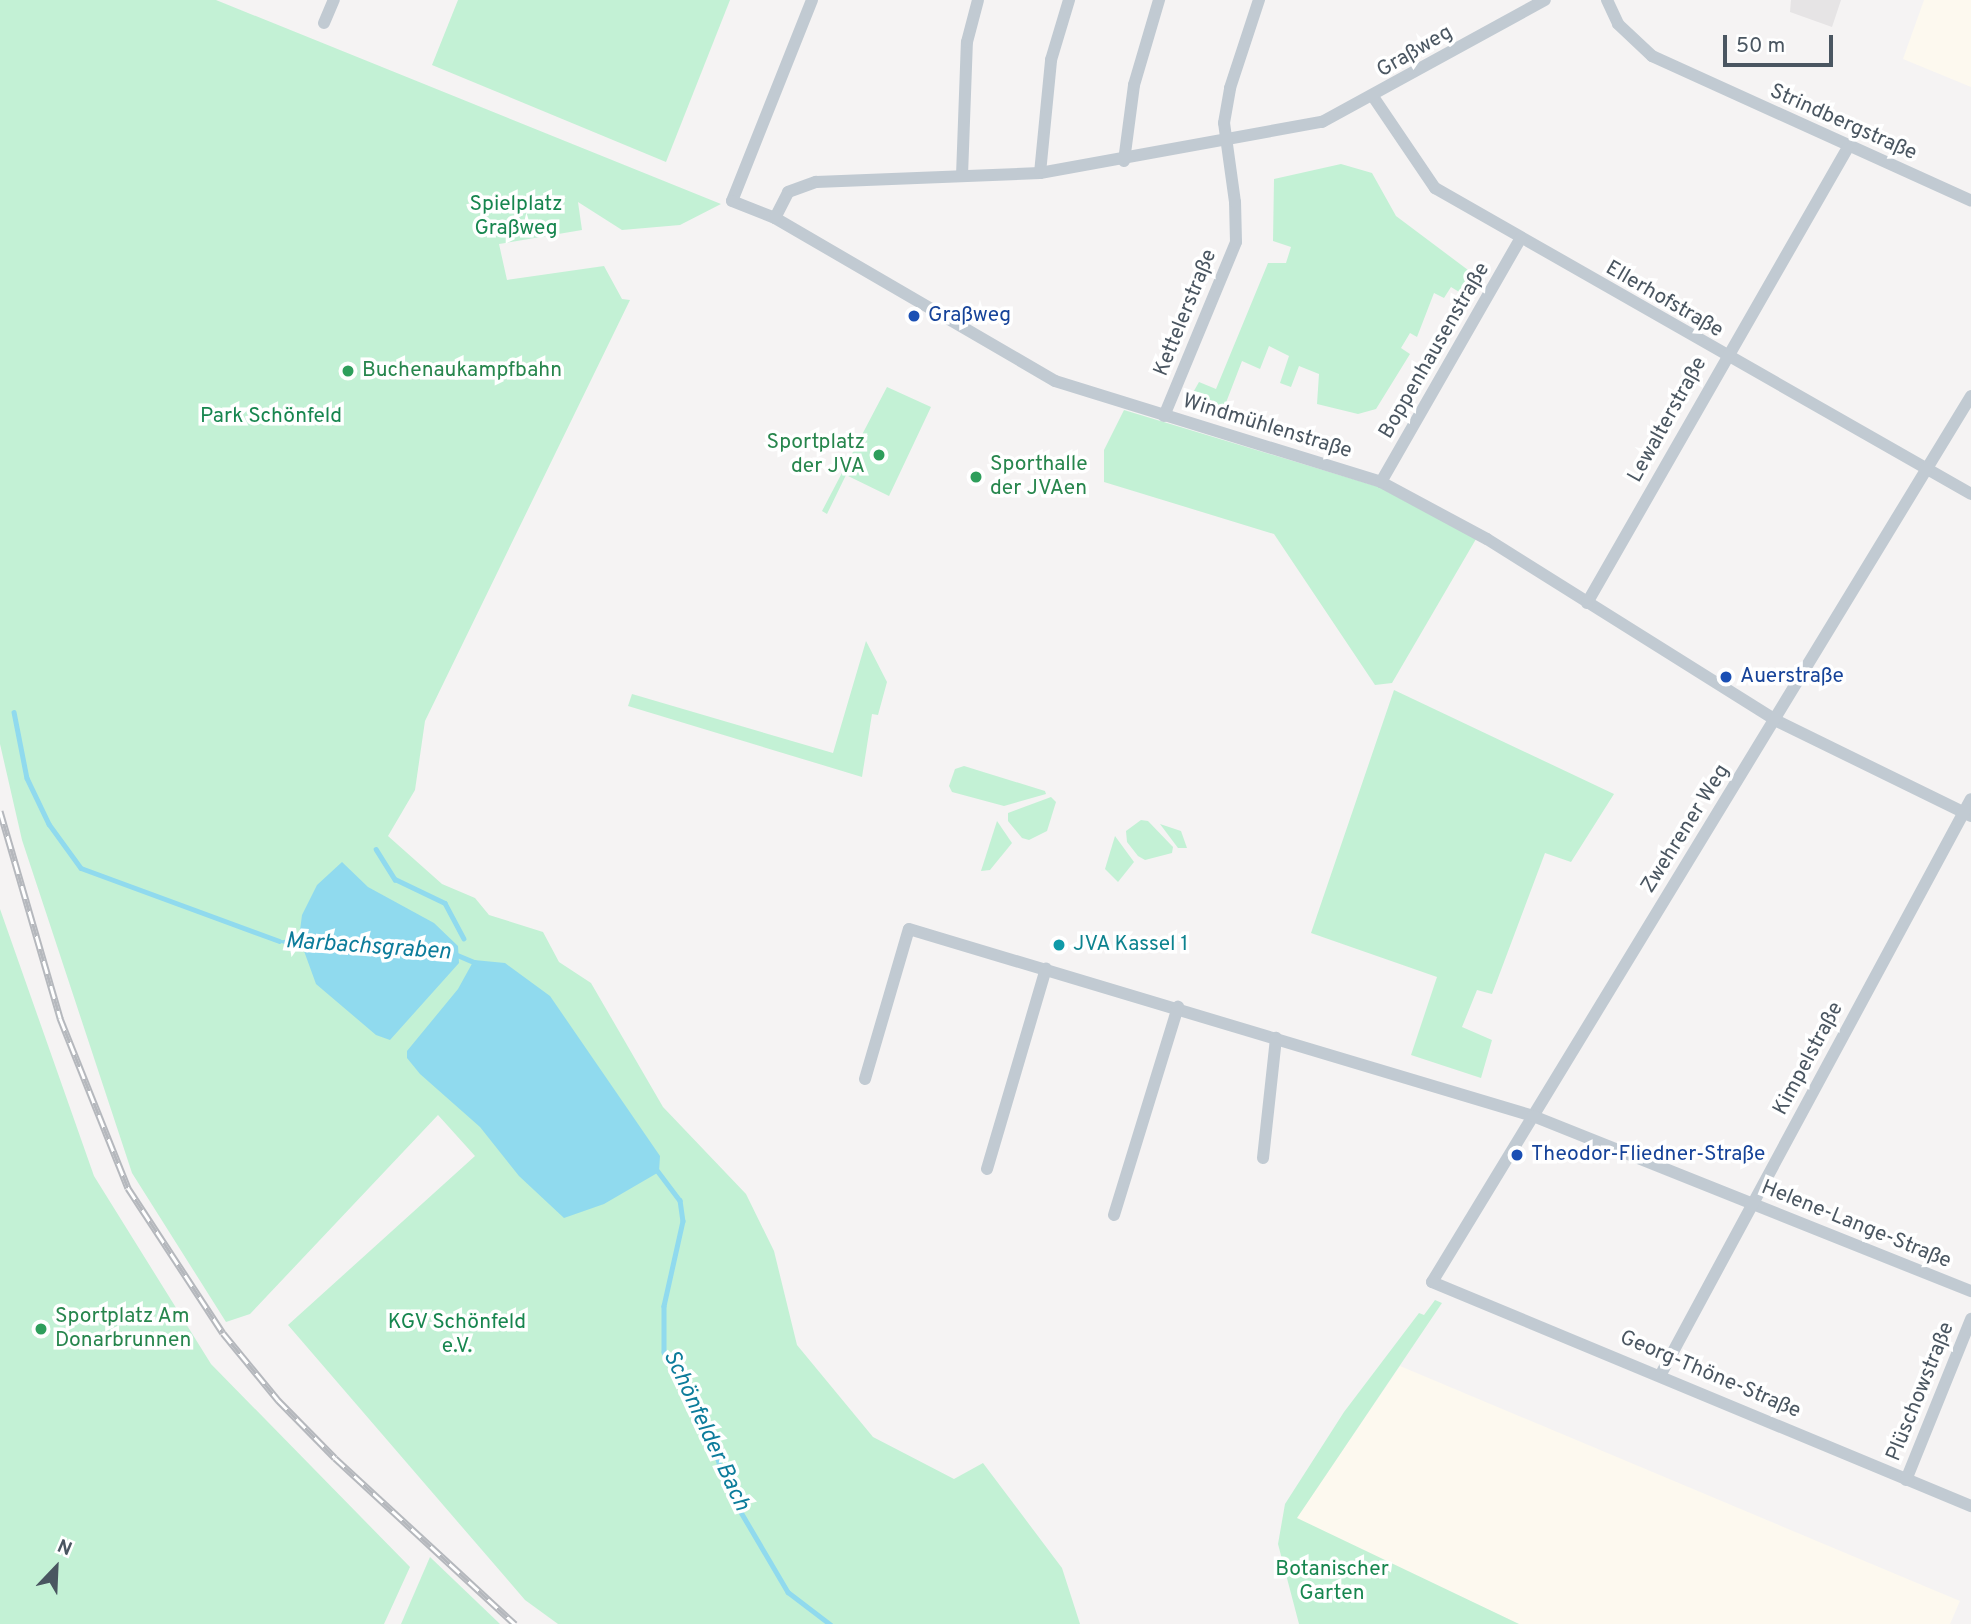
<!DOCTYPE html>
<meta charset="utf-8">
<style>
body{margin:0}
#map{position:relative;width:1971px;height:1624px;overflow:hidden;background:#f5f3f3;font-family:Overpass,sans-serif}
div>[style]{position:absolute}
.commercial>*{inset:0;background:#fdf9ef}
.education>*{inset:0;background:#e6e4e5}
.green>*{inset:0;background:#c3f1d5}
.water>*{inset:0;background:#90daee}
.stream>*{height:4.5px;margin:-2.25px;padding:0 2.25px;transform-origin:2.25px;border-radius:2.25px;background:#90daee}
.street>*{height:12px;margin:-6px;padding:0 6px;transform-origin:6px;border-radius:6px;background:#c1cad2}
.rail>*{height:7px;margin-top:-3.5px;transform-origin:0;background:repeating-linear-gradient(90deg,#fff 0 13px,#b5b8bd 0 26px);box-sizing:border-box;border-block:2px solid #b5b8bd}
.dots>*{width:19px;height:19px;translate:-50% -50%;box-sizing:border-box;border:4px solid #fff;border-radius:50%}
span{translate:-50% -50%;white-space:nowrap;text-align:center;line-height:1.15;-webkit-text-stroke:7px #fff;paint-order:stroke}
.street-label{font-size:21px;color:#4a5661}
.park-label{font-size:21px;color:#17864f}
.transit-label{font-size:21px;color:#164399}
.left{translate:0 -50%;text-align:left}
.leisure-label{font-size:21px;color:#27864d}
.right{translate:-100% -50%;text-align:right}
.culture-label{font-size:21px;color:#0d838f}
.water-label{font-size:23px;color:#0c7c9b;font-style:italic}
.north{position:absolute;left:21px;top:1533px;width:70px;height:70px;-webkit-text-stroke:5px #fff;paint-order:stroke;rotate:23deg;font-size:19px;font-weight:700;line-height:28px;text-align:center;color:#4a5661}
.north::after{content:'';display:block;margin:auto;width:24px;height:32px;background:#4a5661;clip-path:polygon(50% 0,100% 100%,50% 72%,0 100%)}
.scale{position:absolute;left:1723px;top:35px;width:110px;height:32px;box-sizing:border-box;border:4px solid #4a5661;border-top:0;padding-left:9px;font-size:21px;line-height:24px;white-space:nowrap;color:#4a5661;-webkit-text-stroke:5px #fff;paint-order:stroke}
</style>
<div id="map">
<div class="commercial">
<div style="clip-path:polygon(1924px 0,1971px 0,1971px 87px,1903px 59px)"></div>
<div style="clip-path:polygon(1400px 1366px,1960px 1601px,1950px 1624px,1519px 1624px,1296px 1519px)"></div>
</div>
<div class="education">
<div style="clip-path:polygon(1791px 0,1841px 0,1832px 27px,1790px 12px)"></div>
</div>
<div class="green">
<div style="clip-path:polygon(0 0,216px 0,721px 204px,680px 225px,622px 230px,578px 202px,582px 230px,499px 244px,507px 280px,604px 266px,622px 299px,630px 300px,425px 721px,415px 790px,388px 836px,442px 884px,475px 898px,489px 915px,543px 932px,559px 962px,591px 983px,663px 1107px,746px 1194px,774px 1251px,797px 1345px,873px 1437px,954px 1479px,983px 1463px,1062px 1568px,1080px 1624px,558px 1624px,525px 1600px,288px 1325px,475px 1156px,438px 1115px,250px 1314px,226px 1322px,132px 1173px,22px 840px,0 744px)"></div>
<div style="clip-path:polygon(458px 0,730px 0,666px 162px,432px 65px)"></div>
<div style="clip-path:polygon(1341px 164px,1372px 173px,1396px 216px,1484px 282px,1469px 298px,1451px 287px,1444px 298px,1434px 293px,1417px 337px,1410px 333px,1401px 348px,1410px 354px,1376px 409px,1358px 414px,1317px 404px,1319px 374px,1299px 366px,1291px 387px,1280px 383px,1289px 356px,1269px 346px,1260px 369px,1242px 361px,1222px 413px,1187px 403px,1199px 382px,1216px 389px,1268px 263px,1286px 263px,1291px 247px,1273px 241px,1274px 179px)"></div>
<div style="clip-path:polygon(887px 387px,931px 407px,889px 496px,846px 475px,827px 514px,822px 511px)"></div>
<div style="clip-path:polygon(1124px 410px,1379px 487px,1476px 539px,1392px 683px,1375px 685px,1274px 534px,1104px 482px,1104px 450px)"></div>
<div style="clip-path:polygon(866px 641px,887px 682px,878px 715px,872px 714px,862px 777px,628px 706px,632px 694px,833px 753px)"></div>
<div style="clip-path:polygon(1394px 690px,1614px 794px,1571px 862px,1545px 853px,1492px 994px,1477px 990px,1462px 1027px,1492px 1040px,1481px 1078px,1411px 1055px,1437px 977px,1311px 933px)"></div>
<div style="clip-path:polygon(964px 766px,1045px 791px,1046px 794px,1004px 806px,952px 792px,949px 786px,955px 769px)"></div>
<div style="clip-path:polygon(1051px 797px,1056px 802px,1047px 831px,1029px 840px,1022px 838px,1008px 821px,1008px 813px)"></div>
<div style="clip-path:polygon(1141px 820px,1148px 821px,1173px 847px,1172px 853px,1145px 860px,1138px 856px,1127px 842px,1126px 831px)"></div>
<div style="clip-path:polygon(997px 821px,1012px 843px,990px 870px,981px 871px)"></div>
<div style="clip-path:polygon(1160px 824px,1181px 831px,1187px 848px,1178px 848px)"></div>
<div style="clip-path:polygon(1115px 836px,1134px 862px,1118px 882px,1105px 869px)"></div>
<div style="clip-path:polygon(0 909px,94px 1176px,211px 1364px,410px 1567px,384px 1624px,0 1624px)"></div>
<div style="clip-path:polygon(1435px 1300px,1442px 1303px,1297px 1518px,1519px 1624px,1299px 1624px,1278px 1544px,1285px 1504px,1344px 1412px,1419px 1313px,1424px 1315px)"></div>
<div style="clip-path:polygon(430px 1557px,500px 1624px,401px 1624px)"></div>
</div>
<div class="water">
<div style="clip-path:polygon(342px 862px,368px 887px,434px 923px,458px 946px,459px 963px,390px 1040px,376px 1035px,316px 984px,304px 951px,276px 941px,299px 938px,302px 915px,317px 885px)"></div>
<div style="clip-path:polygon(474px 960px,505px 963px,550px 996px,660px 1156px,659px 1172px,604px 1204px,564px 1218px,519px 1176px,480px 1127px,420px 1074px,407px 1058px,407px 1051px,458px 989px)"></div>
</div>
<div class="stream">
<div style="left:14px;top:712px;width:67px;rotate:78.9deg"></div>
<div style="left:27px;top:778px;width:51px;rotate:64.4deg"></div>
<div style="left:49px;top:824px;width:54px;rotate:54deg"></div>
<div style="left:81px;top:868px;width:211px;rotate:20.2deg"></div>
<div style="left:376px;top:849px;width:36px;rotate:58deg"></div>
<div style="left:395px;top:879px;width:55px;rotate:25.6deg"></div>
<div style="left:445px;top:903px;width:40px;rotate:62deg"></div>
<div style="left:455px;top:954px;width:23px;rotate:23deg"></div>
<div style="left:657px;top:1170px;width:38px;rotate:53deg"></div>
<div style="left:680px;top:1200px;width:21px;rotate:82deg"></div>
<div style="left:683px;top:1221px;width:87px;rotate:102.6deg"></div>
<div style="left:664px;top:1306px;width:46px;rotate:90deg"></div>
<div style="left:664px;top:1352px;width:120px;rotate:63.2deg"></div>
<div style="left:718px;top:1459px;width:27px;rotate:75deg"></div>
<div style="left:725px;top:1485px;width:124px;rotate:59.5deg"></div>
<div style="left:788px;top:1592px;width:53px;rotate:37.3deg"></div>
</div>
<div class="street">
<div style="left:812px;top:0;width:216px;rotate:111.7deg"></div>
<div style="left:732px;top:201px;width:46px;rotate:21.6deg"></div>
<div style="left:775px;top:218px;width:324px;rotate:30.2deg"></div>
<div style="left:1055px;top:381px;width:341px;rotate:17.2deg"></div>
<div style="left:1381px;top:482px;width:120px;rotate:28.3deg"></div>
<div style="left:1487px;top:539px;width:340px;rotate:32.1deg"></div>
<div style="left:1775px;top:720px;width:218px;rotate:26.1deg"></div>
<div style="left:1607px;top:0;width:26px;rotate:65deg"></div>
<div style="left:1618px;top:24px;width:47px;rotate:43.3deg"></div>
<div style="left:1652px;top:56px;width:350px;rotate:24.4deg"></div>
<div style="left:324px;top:23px;width:25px;rotate:-67deg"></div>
<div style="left:1374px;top:98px;width:109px;rotate:55.9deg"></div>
<div style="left:1435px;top:188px;width:617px;rotate:29.72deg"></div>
<div style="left:1124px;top:161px;width:77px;rotate:-82.5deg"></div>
<div style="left:1134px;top:85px;width:89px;rotate:-73.6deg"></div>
<div style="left:1040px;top:173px;width:114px;rotate:-84.4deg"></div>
<div style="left:1051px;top:60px;width:63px;rotate:-73.3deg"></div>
<div style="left:962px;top:176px;width:134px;rotate:-87.9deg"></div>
<div style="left:967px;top:42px;width:43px;rotate:-75.3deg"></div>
<div style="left:775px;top:218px;width:29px;rotate:-63deg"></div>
<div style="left:788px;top:192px;width:30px;rotate:-20deg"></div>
<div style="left:816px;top:182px;width:224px;rotate:-2.3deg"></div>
<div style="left:1040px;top:173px;width:287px;rotate:-10.3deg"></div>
<div style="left:1322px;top:122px;width:254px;rotate:-28.7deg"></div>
<div style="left:1971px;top:396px;width:1037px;rotate:121.31deg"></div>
<div style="left:1432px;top:1282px;width:584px;rotate:22.57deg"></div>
<div style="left:1164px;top:416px;width:188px;rotate:-67.5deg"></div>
<div style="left:1236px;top:242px;width:40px;rotate:-91.4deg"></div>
<div style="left:1235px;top:202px;width:80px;rotate:-97.9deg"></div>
<div style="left:1224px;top:123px;width:36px;rotate:-80deg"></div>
<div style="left:1230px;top:88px;width:93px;rotate:-71.8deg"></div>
<div style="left:1381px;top:482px;width:281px;rotate:-60.2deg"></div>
<div style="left:1587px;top:603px;width:523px;rotate:-60.2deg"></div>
<div style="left:865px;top:1079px;width:156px;rotate:-73.7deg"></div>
<div style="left:909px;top:929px;width:651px;rotate:16.68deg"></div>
<div style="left:1533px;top:1116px;width:472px;rotate:21.8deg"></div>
<div style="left:1263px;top:1158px;width:121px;rotate:-83.8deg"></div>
<div style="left:987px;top:1169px;width:209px;rotate:-73.6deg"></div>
<div style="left:1114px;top:1215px;width:218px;rotate:-72.9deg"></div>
<div style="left:1661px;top:1374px;width:653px;rotate:-61.67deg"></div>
<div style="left:1906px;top:1480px;width:174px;rotate:-68deg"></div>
</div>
<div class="rail">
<div style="left:0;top:811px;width:216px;rotate:73.8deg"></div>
<div style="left:60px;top:1018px;width:183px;rotate:68.2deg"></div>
<div style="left:128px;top:1188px;width:173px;rotate:56.8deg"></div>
<div style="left:223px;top:1333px;width:87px;rotate:50.6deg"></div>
<div style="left:278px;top:1400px;width:81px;rotate:45.5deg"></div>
<div style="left:335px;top:1458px;width:245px;rotate:42.7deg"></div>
</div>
<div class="dots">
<div style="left:914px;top:316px;background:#1a4fb4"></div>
<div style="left:348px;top:371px;background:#2e9e5b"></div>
<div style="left:879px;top:455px;background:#2e9e5b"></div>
<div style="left:976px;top:477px;background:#2e9e5b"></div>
<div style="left:1726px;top:677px;background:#1a4fb4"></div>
<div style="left:1059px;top:945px;background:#0f9aa8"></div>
<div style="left:1517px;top:1155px;background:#1a4fb4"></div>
<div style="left:41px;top:1329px;background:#2e9e5b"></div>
</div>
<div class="street-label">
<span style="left:1415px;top:52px;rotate:-30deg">Graßweg</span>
<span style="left:1843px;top:123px;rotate:24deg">Strindbergstraße</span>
<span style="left:1664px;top:300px;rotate:30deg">Ellerhofstraße</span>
<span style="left:1186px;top:313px;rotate:-68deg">Kettelerstraße</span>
<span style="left:1435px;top:351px;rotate:-60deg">Boppenhausenstraße</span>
<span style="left:1668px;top:420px;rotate:-61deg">Lewalterstraße</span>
<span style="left:1267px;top:427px;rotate:17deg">Windmühlenstraße</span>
<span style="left:1686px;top:829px;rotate:-58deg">Zwehrener Weg</span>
<span style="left:1809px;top:1059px;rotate:-62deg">Kimpelstraße</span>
<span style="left:1856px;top:1225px;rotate:22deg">Helene-Lange-Straße</span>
<span style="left:1710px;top:1375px;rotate:23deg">Georg-Thöne-Straße</span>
<span style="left:1921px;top:1392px;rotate:-68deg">Plüschowstraße</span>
</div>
<div class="park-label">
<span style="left:516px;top:217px">Spielplatz<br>Graßweg</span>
<span style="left:271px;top:417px">Park Schönfeld</span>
<span style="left:457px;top:1335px">KGV Schönfeld<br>e.V.</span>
<span style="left:1332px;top:1582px">Botanischer<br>Garten</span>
</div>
<div class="transit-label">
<span class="left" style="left:928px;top:316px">Graßweg</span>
<span class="left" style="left:1740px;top:677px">Auerstraße</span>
<span class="left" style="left:1531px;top:1155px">Theodor-Fliedner-Straße</span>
</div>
<div class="leisure-label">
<span class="left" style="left:362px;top:371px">Buchenaukampfbahn</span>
<span class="right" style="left:865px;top:455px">Sportplatz<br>der JVA</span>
<span class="left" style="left:990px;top:477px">Sporthalle<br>der JVAen</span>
<span class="left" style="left:55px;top:1329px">Sportplatz Am<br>Donarbrunnen</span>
</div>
<div class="culture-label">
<span class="left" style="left:1073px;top:945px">JVA Kassel 1</span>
</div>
<div class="water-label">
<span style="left:368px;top:948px;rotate:4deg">Marbachsgraben</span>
<span style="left:705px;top:1431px;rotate:65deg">Schönfelder Bach</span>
</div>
<div class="north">N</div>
<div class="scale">50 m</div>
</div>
